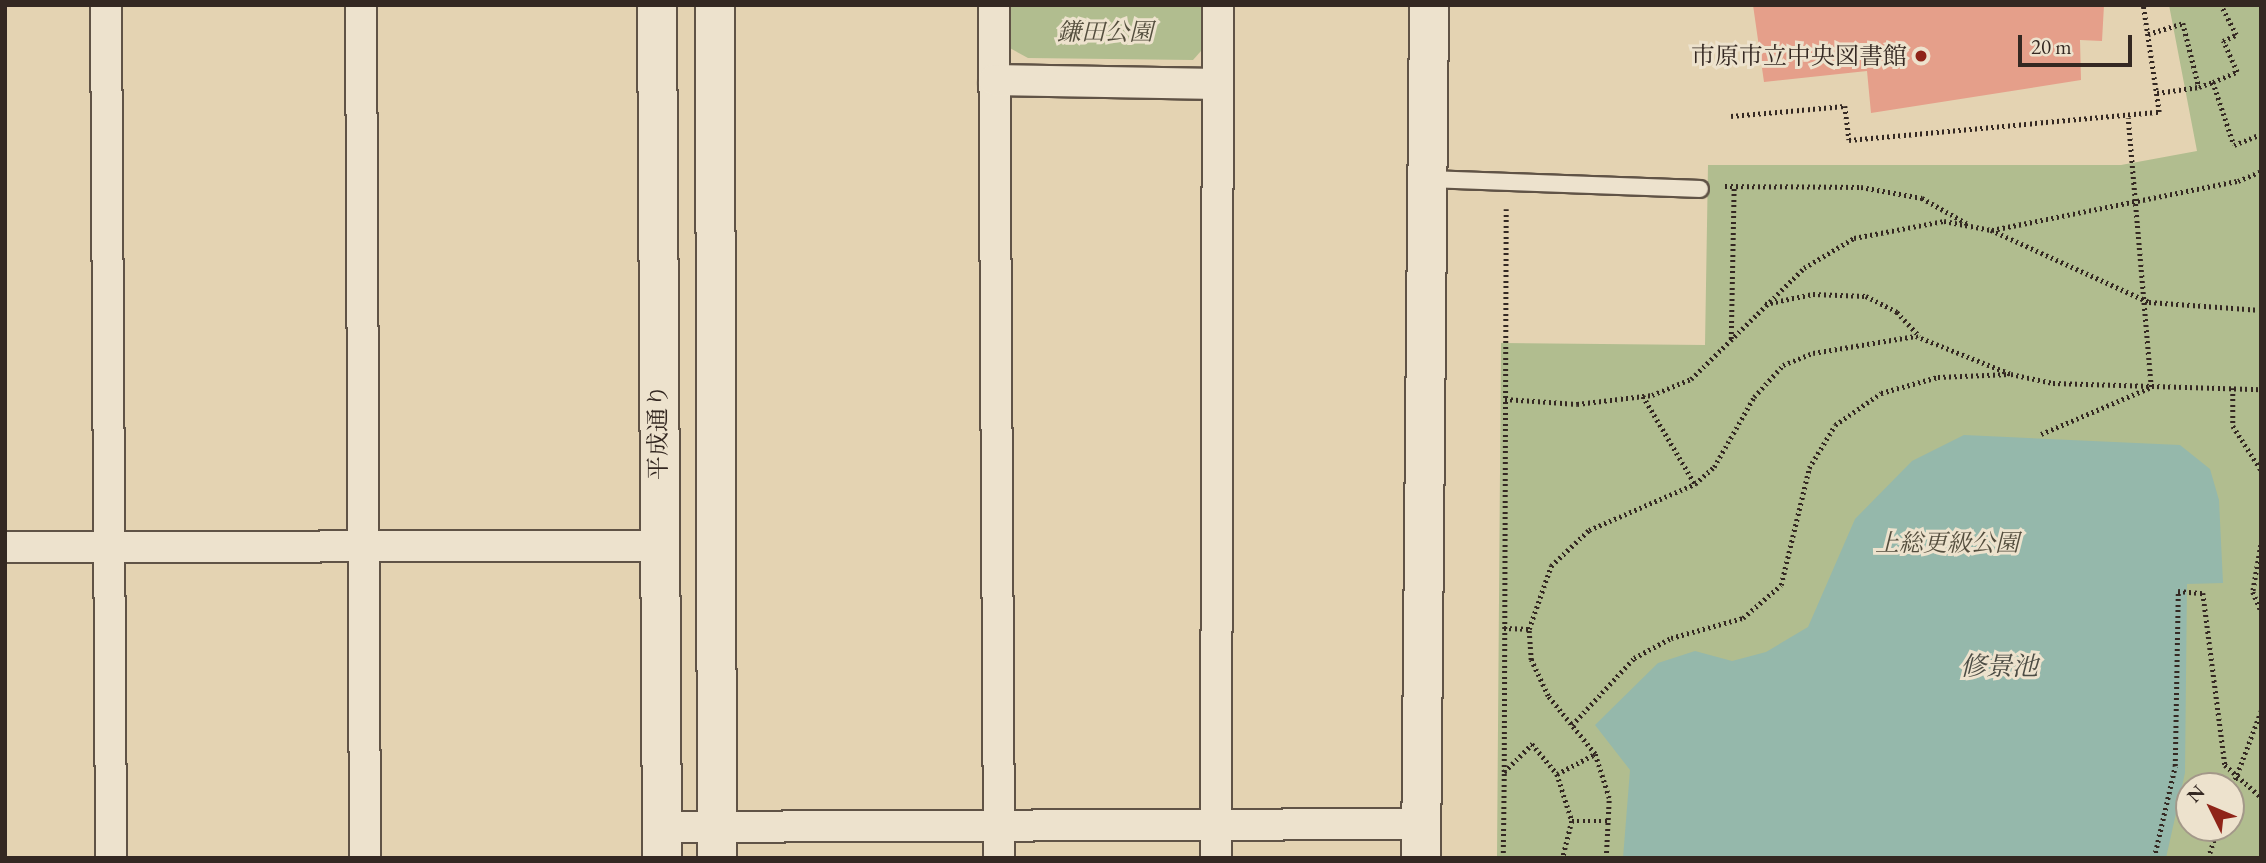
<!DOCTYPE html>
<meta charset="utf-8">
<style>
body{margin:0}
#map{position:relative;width:2266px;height:863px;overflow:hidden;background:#e4d3b2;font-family:"EB Garamond","Noto Serif JP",serif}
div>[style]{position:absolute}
.green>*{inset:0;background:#b1bd8f}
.water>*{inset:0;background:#95b8ab}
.building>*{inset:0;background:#e59f8a}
.path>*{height:4.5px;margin-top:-2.25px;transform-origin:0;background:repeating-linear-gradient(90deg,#342822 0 2px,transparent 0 5.5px)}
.roads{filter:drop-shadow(2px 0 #605346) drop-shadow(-2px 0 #605346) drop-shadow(0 2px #605346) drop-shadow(0 -2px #605346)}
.lane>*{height:16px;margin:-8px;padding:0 8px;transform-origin:8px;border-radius:8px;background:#ede2cd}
.street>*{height:30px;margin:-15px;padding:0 15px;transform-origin:15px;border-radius:15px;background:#ede2cd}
.secondary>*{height:38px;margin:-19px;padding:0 19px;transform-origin:19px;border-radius:19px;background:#ede2cd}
.dots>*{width:19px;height:19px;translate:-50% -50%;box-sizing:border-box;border:4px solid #ede2cd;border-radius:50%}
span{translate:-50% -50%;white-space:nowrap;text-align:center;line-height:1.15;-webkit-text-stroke:6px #ede2cd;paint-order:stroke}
.park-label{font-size:24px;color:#534d3d;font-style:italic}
.poi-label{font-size:24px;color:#342822}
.right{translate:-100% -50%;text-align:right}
.street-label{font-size:24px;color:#342822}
.water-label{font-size:26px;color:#4c4c44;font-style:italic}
.frame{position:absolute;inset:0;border:7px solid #342822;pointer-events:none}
.north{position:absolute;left:2175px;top:772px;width:70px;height:70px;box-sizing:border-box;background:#ede2cd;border:2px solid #a39889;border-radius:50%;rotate:313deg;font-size:19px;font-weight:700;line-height:28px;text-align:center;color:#342822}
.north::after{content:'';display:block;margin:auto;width:24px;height:32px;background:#8f2418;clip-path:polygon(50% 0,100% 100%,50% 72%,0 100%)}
.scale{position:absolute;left:2018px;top:35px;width:114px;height:32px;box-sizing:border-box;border:4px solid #342822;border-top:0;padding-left:9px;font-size:21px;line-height:24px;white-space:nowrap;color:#342822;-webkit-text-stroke:5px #ede2cd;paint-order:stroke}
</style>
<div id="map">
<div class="green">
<div style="clip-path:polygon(1007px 5px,1202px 5px,1201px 51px,1193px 60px,1028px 58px,1008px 47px)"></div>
<div style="clip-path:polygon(evenodd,2169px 5px,2261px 5px,2261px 858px,1497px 858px,1501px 343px,1705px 345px,1708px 165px,2121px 165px,2197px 151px,2169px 5px,2189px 786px,2231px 786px,2231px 828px,2189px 828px,2189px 786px)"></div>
</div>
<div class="water">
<div style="clip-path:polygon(1964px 435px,2180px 445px,2210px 469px,2219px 500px,2223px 583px,2187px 584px,2185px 773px,2166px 858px,1623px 858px,1630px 770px,1595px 725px,1658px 663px,1695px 651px,1732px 661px,1766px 652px,1808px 627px,1855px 519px,1912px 461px)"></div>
</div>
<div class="building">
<div style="clip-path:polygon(1753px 5px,2104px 5px,2102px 41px,2080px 40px,2081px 80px,1871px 113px,1867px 71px,1764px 82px)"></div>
</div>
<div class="path">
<div style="left:2148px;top:34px;width:37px;rotate:-17deg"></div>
<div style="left:2183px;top:23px;width:66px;rotate:76deg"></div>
<div style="left:2199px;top:87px;width:15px;rotate:-20deg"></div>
<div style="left:2213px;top:82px;width:66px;rotate:71.6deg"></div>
<div style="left:2234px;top:145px;width:29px;rotate:-22deg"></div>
<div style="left:2213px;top:82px;width:26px;rotate:-23deg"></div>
<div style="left:2237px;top:72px;width:34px;rotate:-114deg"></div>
<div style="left:2223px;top:41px;width:14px;rotate:-25deg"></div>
<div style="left:2236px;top:35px;width:34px;rotate:-117deg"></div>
<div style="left:2157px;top:93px;width:42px;rotate:-8.1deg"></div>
<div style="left:1731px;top:116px;width:114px;rotate:-5deg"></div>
<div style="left:1845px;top:106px;width:34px;rotate:83deg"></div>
<div style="left:1849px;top:140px;width:311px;rotate:-5.2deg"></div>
<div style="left:2159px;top:112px;width:108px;rotate:-98.5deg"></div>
<div style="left:1725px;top:186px;width:136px;rotate:0.4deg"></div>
<div style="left:1861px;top:187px;width:62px;rotate:10.2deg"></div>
<div style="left:1922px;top:198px;width:53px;rotate:29.5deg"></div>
<div style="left:1992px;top:230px;width:251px;rotate:-11.3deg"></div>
<div style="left:2238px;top:181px;width:25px;rotate:-23deg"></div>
<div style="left:1765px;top:304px;width:49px;rotate:-11.8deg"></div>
<div style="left:1813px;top:294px;width:53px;rotate:2.2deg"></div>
<div style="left:1866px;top:296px;width:35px;rotate:27deg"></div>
<div style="left:1897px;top:312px;width:33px;rotate:47deg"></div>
<div style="left:1731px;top:339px;width:153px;rotate:-88.9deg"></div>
<div style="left:2233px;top:388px;width:38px;rotate:90deg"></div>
<div style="left:2233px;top:426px;width:52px;rotate:57.5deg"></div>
<div style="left:1643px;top:396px;width:102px;rotate:59.4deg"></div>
<div style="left:1505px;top:399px;width:72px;rotate:4deg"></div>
<div style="left:1577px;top:404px;width:76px;rotate:-6.8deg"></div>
<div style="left:1652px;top:395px;width:42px;rotate:-22.3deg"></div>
<div style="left:1691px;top:379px;width:158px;rotate:-44.5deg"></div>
<div style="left:1804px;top:268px;width:58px;rotate:-31deg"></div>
<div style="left:1854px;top:238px;width:92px;rotate:-10.7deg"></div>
<div style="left:1944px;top:221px;width:48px;rotate:10.8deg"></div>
<div style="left:1991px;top:230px;width:174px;rotate:24.5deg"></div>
<div style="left:2149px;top:302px;width:112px;rotate:4.1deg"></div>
<div style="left:2041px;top:434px;width:120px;rotate:-23.1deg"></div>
<div style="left:2151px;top:387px;width:270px;rotate:-94.9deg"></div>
<div style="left:2261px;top:545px;width:48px;rotate:99.7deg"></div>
<div style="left:2253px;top:592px;width:21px;rotate:67deg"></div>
<div style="left:1504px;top:628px;width:25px;rotate:2deg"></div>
<div style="left:1572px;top:725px;width:91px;rotate:-47.2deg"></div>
<div style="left:1634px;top:658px;width:42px;rotate:-28.4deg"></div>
<div style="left:1671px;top:638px;width:75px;rotate:-15.5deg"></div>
<div style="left:1743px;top:618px;width:50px;rotate:-41deg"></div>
<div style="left:1781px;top:585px;width:120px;rotate:-76.5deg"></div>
<div style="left:1809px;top:468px;width:50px;rotate:-58.8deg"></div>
<div style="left:1835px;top:425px;width:56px;rotate:-34.8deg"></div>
<div style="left:1881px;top:393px;width:59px;rotate:-15.7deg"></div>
<div style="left:1938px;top:377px;width:72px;rotate:-2.4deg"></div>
<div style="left:1504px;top:772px;width:563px;rotate:-89.8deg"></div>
<div style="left:1557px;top:774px;width:43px;rotate:-27.8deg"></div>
<div style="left:2231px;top:790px;width:85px;rotate:-69.2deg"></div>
<div style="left:1572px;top:821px;width:37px"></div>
<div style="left:1503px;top:858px;width:86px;rotate:-89.3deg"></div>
<div style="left:1504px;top:772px;width:40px;rotate:-45deg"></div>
<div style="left:1532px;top:744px;width:39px;rotate:50deg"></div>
<div style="left:1557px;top:774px;width:49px;rotate:72.3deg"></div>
<div style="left:1572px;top:821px;width:38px;rotate:104deg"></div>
<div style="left:1606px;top:858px;width:60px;rotate:-87.1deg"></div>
<div style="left:1609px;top:798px;width:46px;rotate:-107.7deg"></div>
<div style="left:1595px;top:754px;width:75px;rotate:-129deg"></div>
<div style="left:1548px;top:696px;width:40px;rotate:-115deg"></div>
<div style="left:1531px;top:660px;width:31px;rotate:-94deg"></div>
<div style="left:1529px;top:629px;width:67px;rotate:-70.8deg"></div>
<div style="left:1551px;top:566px;width:52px;rotate:-43.5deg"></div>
<div style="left:1589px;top:530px;width:116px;rotate:-23.5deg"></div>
<div style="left:1695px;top:484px;width:25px;rotate:-42deg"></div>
<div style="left:1714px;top:467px;width:81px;rotate:-60.3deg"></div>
<div style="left:1754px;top:397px;width:43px;rotate:-47.8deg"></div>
<div style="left:1783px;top:365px;width:32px;rotate:-22deg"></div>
<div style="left:1813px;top:353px;width:104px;rotate:-9.4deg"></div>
<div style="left:1916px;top:336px;width:102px;rotate:21.8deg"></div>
<div style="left:2011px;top:374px;width:43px;rotate:12.1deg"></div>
<div style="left:2053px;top:383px;width:208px;rotate:1.7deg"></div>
<div style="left:2154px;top:858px;width:94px;rotate:-77.1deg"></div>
<div style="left:2175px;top:766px;width:175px;rotate:-89deg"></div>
<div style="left:2178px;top:591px;width:25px;rotate:5deg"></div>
<div style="left:2203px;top:593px;width:173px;rotate:82.7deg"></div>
<div style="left:2225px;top:765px;width:48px;rotate:41.6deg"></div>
<div style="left:2208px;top:858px;width:32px;rotate:-72deg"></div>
</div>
<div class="roads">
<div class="lane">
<div style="left:1429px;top:179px;width:271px;rotate:2.1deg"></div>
</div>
<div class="street">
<div style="left:106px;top:5px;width:853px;rotate:89.66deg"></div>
<div style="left:361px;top:5px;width:853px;rotate:89.73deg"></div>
<div style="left:994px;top:5px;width:853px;rotate:89.66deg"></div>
<div style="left:994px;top:80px;width:223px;rotate:1deg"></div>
<div style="left:5px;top:547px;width:654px;rotate:-0.09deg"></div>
<div style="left:662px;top:827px;width:759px;rotate:-0.23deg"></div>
<div style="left:1216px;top:858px;width:853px;rotate:-89.87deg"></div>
</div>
<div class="secondary">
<div style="left:657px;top:5px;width:853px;rotate:89.66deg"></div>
<div style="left:715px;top:5px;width:853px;rotate:89.87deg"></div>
<div style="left:1421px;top:858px;width:853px;rotate:-89.46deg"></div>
</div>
</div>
<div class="dots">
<div style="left:1921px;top:56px;background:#8f2418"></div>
</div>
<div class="park-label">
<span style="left:1105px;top:32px">鎌田公園</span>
<span style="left:1947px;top:543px">上総更級公園</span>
</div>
<div class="poi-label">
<span class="right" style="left:1907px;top:56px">市原市立中央図書館</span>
</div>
<div class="street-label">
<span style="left:658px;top:432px;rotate:-90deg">平成通り</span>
</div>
<div class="water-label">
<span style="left:1999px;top:667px">修景池</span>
</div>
<div class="frame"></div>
<div class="north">N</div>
<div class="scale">20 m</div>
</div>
